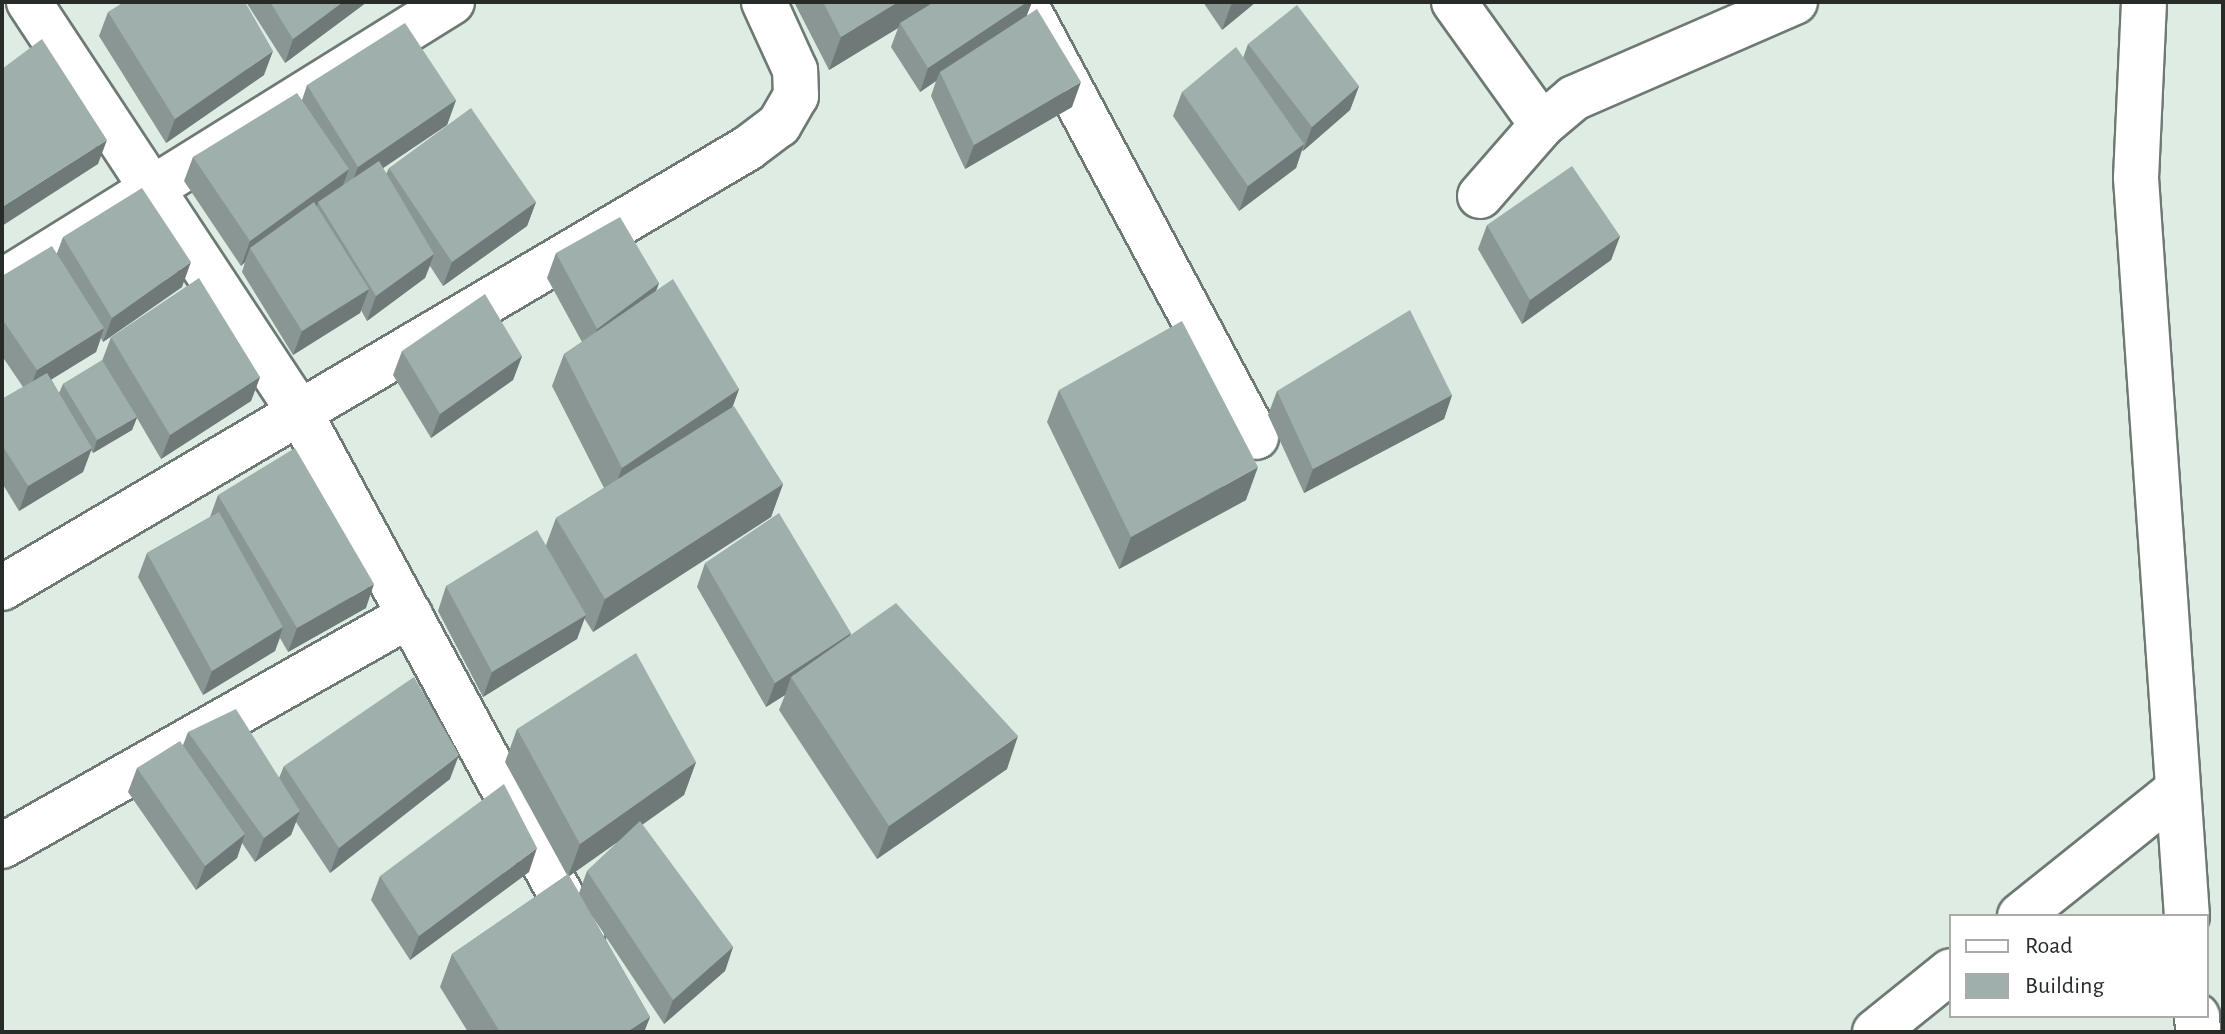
<!DOCTYPE html>
<style>
body{margin:0}
#map{position:relative;width:2225px;height:1034px;overflow:hidden;background:#deece3;font-family:"Alegreya Sans",sans-serif}
div>[style]{position:absolute}
.roads{filter:drop-shadow(2px 0 #6d7972) drop-shadow(-2px 0 #6d7972) drop-shadow(0 2px #6d7972) drop-shadow(0 -2px #6d7972)}
.minor>*{height:44px;margin:-22px;padding:0 22px;transform-origin:22px;border-radius:22px;background:#fff}
.wall>*{inset:0;background:#899694}
.shaded-wall>*{inset:0;background:#6f7a78}
.building>*{inset:0;background:#9fafac}
span{translate:-50% -50%;white-space:nowrap;text-align:center;line-height:1.15;-webkit-text-stroke:8px #fff;paint-order:stroke}
.frame{position:absolute;inset:0;border:4px solid #272c29;pointer-events:none}
.legend{position:absolute;left:1949px;top:914px;width:260px;height:104px;box-sizing:border-box;background:#fff;border:2px solid #a9aba9;margin:0;padding:10px 14px;list-style:none;font-size:24px;color:#272c29}
.legend li{display:flex;align-items:center;gap:16px;height:40px}
.legend b{width:40px;border:2px solid #a9aba9}
</style>
<div id="map">
<div class="roads">
<div class="minor">
<div style="left:29px;top:2px;width:490px;rotate:56.6deg"></div>
<div style="left:299px;top:411px;width:595px;rotate:61.58deg"></div>
<div style="left:1024px;top:2px;width:493px;rotate:61.9deg"></div>
<div style="left:1454px;top:2px;width:151px;rotate:54.4deg"></div>
<div style="left:2144px;top:2px;width:176px;rotate:92.6deg"></div>
<div style="left:2136px;top:178px;width:740px;rotate:86.05deg"></div>
<div style="left:1480px;top:196px;width:94px;rotate:-48.9deg"></div>
<div style="left:1542px;top:125px;width:42px;rotate:-40.2deg"></div>
<div style="left:1574px;top:98px;width:241px;rotate:-23.5deg"></div>
<div style="left:2px;top:282px;width:530px;rotate:-31.89deg"></div>
<div style="left:2px;top:588px;width:866px;rotate:-30.53deg"></div>
<div style="left:748px;top:148px;width:39px;rotate:-37deg"></div>
<div style="left:779px;top:125px;width:34px;rotate:-60deg"></div>
<div style="left:796px;top:96px;width:26px;rotate:-92deg"></div>
<div style="left:795px;top:70px;width:75px;rotate:-114.5deg"></div>
<div style="left:2px;top:846px;width:469px;rotate:-29.5deg"></div>
<div style="left:2020px;top:916px;width:200px;rotate:-38.7deg"></div>
<div style="left:2197px;top:1016px;width:16px;rotate:86deg"></div>
<div style="left:1875px;top:1032px;width:97px;rotate:-38.8deg"></div>
</div>
</div>
<div class="wall">
<div style="clip-path:polygon(246px 2px,367px 2px,285px 63px)"></div>
<div style="clip-path:polygon(794px 2px,1032px 2px,1027px 15px,1072px 107px,965px 169px,931px 96px,936px 81px,920px 92px,891px 47px,898px 28px,829px 70px)"></div>
<div style="clip-path:polygon(1203px 2px,1256px 2px,1222px 30px)"></div>
<div style="clip-path:polygon(108px 12px,264px 75px,166px 143px,99px 36px)"></div>
<div style="clip-path:polygon(1248px 44px,1359px 86px,1350px 110px,1303px 151px,1302px 150px,1296px 168px,1239px 211px,1173px 116px,1182px 92px,1243px 58px)"></div>
<div style="clip-path:polygon(307px 85px,456px 100px,447px 125px,383px 168px,386px 174px,389px 168px,536px 202px,527px 226px,443px 286px,430px 266px,425px 278px,367px 321px,361px 310px,360px 313px,293px 355px,242px 272px,245px 262px,241px 266px,184px 181px,193px 157px,302px 100px)"></div>
<div style="clip-path:polygon(1487px 225px,1620px 236px,1611px 260px,1522px 324px,1478px 249px)"></div>
<div style="clip-path:polygon(63px 237px,182px 287px,103px 342px,101px 338px,96px 352px,51px 379px,59px 393px,63px 384px,102px 361px,111px 337px,260px 377px,251px 401px,161px 459px,137px 418px,132px 430px,93px 453px,91px 450px,83px 472px,19px 511px,2px 483px,2px 399px,23px 387px,2px 356px,2px 276px,57px 253px)"></div>
<div style="clip-path:polygon(556px 253px,659px 283px,656px 291px,739px 389px,732px 408px,783px 484px,771px 517px,593px 632px,584px 618px,577px 639px,483px 697px,438px 611px,446px 586px,546px 545px,556px 518px,604px 488px,552px 386px,564px 354px,582px 342px,547px 278px)"></div>
<div style="clip-path:polygon(402px 351px,522px 356px,513px 380px,431px 438px,393px 375px)"></div>
<div style="clip-path:polygon(1059px 390px,1246px 500px,1119px 569px,1047px 422px)"></div>
<div style="clip-path:polygon(1277px 391px,1452px 395px,1444px 419px,1304px 493px,1268px 415px)"></div>
<div style="clip-path:polygon(218px 495px,366px 608px,288px 652px,280px 638px,275px 651px,203px 695px,138px 577px,147px 553px,210px 517px)"></div>
<div style="clip-path:polygon(705px 563px,851px 633px,850px 635px,1007px 769px,877px 859px,779px 710px,785px 695px,766px 707px,697px 587px)"></div>
<div style="clip-path:polygon(evenodd,517px 729px,696px 762px,684px 795px,642px 825px,733px 947px,725px 971px,664px 1024px,592px 916px,650px 1017px,644px 1032px,468px 1032px,440px 987px,452px 954px,567px 875px,505px 762px,517px 729px,619px 841px,587px 871px,579px 893px,569px 876px,619px 841px)"></div>
<div style="clip-path:polygon(188px 732px,279px 778px,284px 766px,450px 779px,330px 873px,296px 822px,291px 835px,255px 862px,242px 843px,237px 858px,196px 890px,128px 792px,137px 768px,183px 745px)"></div>
<div style="clip-path:polygon(529px 872px,410px 960px,371px 900px,380px 876px)"></div>
</div>
<div class="shaded-wall">
<div style="clip-path:polygon(343px 2px,367px 2px,285px 63px,293px 39px)"></div>
<div style="clip-path:polygon(898px 2px,940px 2px,900px 23px,898px 28px,829px 70px,841px 37px)"></div>
<div style="clip-path:polygon(1027px 2px,1032px 2px,1024px 22px,940px 72px,936px 81px,920px 92px,928px 68px)"></div>
<div style="clip-path:polygon(1235px 2px,1256px 2px,1222px 30px,1231px 5px)"></div>
<div style="clip-path:polygon(273px 51px,264px 75px,166px 143px,175px 119px)"></div>
<div style="clip-path:polygon(1081px 82px,1072px 107px,965px 169px,974px 145px)"></div>
<div style="clip-path:polygon(1359px 86px,1350px 110px,1303px 151px,1312px 127px)"></div>
<div style="clip-path:polygon(456px 100px,447px 125px,349px 191px,358px 167px)"></div>
<div style="clip-path:polygon(107px 140px,98px 164px,2px 226px,2px 207px)"></div>
<div style="clip-path:polygon(1304px 144px,1296px 168px,1239px 211px,1248px 186px)"></div>
<div style="clip-path:polygon(349px 169px,340px 193px,318px 202px,315px 212px,250px 248px,245px 262px,241px 266px,250px 241px)"></div>
<div style="clip-path:polygon(536px 202px,527px 226px,443px 286px,452px 262px)"></div>
<div style="clip-path:polygon(1620px 236px,1611px 260px,1522px 324px,1530px 300px)"></div>
<div style="clip-path:polygon(434px 254px,425px 278px,367px 321px,376px 296px)"></div>
<div style="clip-path:polygon(191px 262px,182px 287px,103px 342px,112px 318px)"></div>
<div style="clip-path:polygon(659px 283px,650px 307px,588px 353px,597px 329px)"></div>
<div style="clip-path:polygon(369px 289px,360px 313px,293px 355px,302px 331px)"></div>
<div style="clip-path:polygon(104px 328px,96px 352px,28px 394px,37px 370px)"></div>
<div style="clip-path:polygon(522px 356px,513px 380px,431px 438px,440px 414px)"></div>
<div style="clip-path:polygon(260px 377px,251px 401px,161px 459px,170px 435px)"></div>
<div style="clip-path:polygon(739px 389px,727px 422px,610px 501px,622px 468px)"></div>
<div style="clip-path:polygon(1452px 395px,1444px 419px,1304px 493px,1313px 469px)"></div>
<div style="clip-path:polygon(137px 417px,132px 430px,93px 453px,97px 440px)"></div>
<div style="clip-path:polygon(92px 448px,83px 472px,19px 511px,28px 486px)"></div>
<div style="clip-path:polygon(1258px 467px,1246px 500px,1119px 569px,1131px 537px)"></div>
<div style="clip-path:polygon(783px 484px,771px 517px,593px 632px,605px 599px)"></div>
<div style="clip-path:polygon(374px 584px,366px 608px,288px 652px,297px 628px)"></div>
<div style="clip-path:polygon(586px 615px,577px 639px,483px 697px,492px 672px)"></div>
<div style="clip-path:polygon(283px 627px,275px 651px,203px 695px,212px 671px)"></div>
<div style="clip-path:polygon(851px 633px,842px 657px,791px 677px,785px 695px,766px 707px,775px 683px)"></div>
<div style="clip-path:polygon(1018px 736px,1007px 769px,877px 859px,889px 826px)"></div>
<div style="clip-path:polygon(459px 755px,450px 779px,330px 873px,339px 848px)"></div>
<div style="clip-path:polygon(696px 762px,684px 795px,568px 877px,580px 844px)"></div>
<div style="clip-path:polygon(300px 811px,291px 835px,255px 862px,264px 838px)"></div>
<div style="clip-path:polygon(245px 834px,237px 858px,196px 890px,205px 866px)"></div>
<div style="clip-path:polygon(537px 848px,529px 872px,410px 960px,419px 936px)"></div>
<div style="clip-path:polygon(733px 947px,725px 971px,664px 1024px,673px 1000px)"></div>
<div style="clip-path:polygon(650px 1017px,644px 1032px,627px 1032px)"></div>
</div>
<div class="building">
<div style="clip-path:polygon(124px 2px,245px 2px,273px 51px,175px 119px,108px 12px)"></div>
<div style="clip-path:polygon(270px 2px,343px 2px,293px 39px)"></div>
<div style="clip-path:polygon(823px 2px,898px 2px,841px 37px)"></div>
<div style="clip-path:polygon(934px 2px,1027px 2px,928px 68px,900px 23px)"></div>
<div style="clip-path:polygon(1297px 5px,1359px 86px,1312px 127px,1248px 44px)"></div>
<div style="clip-path:polygon(1037px 9px,1081px 82px,974px 145px,940px 72px)"></div>
<div style="clip-path:polygon(405px 23px,456px 100px,358px 167px,307px 85px)"></div>
<div style="clip-path:polygon(42px 39px,107px 140px,2px 207px,2px 69px)"></div>
<div style="clip-path:polygon(1236px 47px,1304px 144px,1248px 186px,1182px 92px)"></div>
<div style="clip-path:polygon(297px 93px,349px 169px,250px 241px,193px 157px)"></div>
<div style="clip-path:polygon(471px 108px,536px 202px,452px 262px,389px 168px)"></div>
<div style="clip-path:polygon(379px 161px,434px 254px,376px 296px,318px 202px)"></div>
<div style="clip-path:polygon(1572px 166px,1620px 236px,1530px 300px,1487px 225px)"></div>
<div style="clip-path:polygon(142px 188px,191px 262px,112px 318px,63px 237px)"></div>
<div style="clip-path:polygon(314px 202px,369px 289px,302px 331px,250px 248px)"></div>
<div style="clip-path:polygon(620px 217px,659px 283px,597px 329px,556px 253px)"></div>
<div style="clip-path:polygon(52px 246px,104px 328px,37px 370px,2px 319px,2px 276px)"></div>
<div style="clip-path:polygon(199px 278px,260px 377px,170px 435px,111px 337px)"></div>
<div style="clip-path:polygon(673px 279px,739px 389px,622px 468px,564px 354px)"></div>
<div style="clip-path:polygon(485px 294px,522px 356px,440px 414px,402px 351px)"></div>
<div style="clip-path:polygon(1410px 310px,1452px 395px,1313px 469px,1277px 391px)"></div>
<div style="clip-path:polygon(1182px 321px,1258px 467px,1131px 537px,1059px 390px)"></div>
<div style="clip-path:polygon(102px 360px,137px 417px,97px 440px,63px 384px)"></div>
<div style="clip-path:polygon(47px 373px,92px 448px,28px 486px,2px 445px,2px 399px)"></div>
<div style="clip-path:polygon(734px 406px,783px 484px,605px 599px,556px 518px)"></div>
<div style="clip-path:polygon(295px 448px,374px 584px,297px 628px,218px 495px)"></div>
<div style="clip-path:polygon(219px 512px,283px 627px,212px 671px,147px 553px)"></div>
<div style="clip-path:polygon(779px 513px,851px 633px,775px 683px,705px 563px)"></div>
<div style="clip-path:polygon(537px 530px,586px 615px,492px 672px,446px 586px)"></div>
<div style="clip-path:polygon(896px 603px,1018px 736px,889px 826px,791px 677px)"></div>
<div style="clip-path:polygon(636px 653px,696px 762px,580px 844px,517px 729px)"></div>
<div style="clip-path:polygon(414px 677px,459px 755px,339px 848px,284px 766px)"></div>
<div style="clip-path:polygon(236px 709px,300px 811px,264px 838px,188px 732px)"></div>
<div style="clip-path:polygon(180px 741px,245px 834px,205px 866px,137px 768px)"></div>
<div style="clip-path:polygon(504px 784px,537px 848px,419px 936px,380px 876px)"></div>
<div style="clip-path:polygon(640px 821px,733px 947px,673px 1000px,587px 871px)"></div>
<div style="clip-path:polygon(568px 874px,650px 1017px,627px 1032px,500px 1032px,452px 954px)"></div>
</div>
<div class="frame"></div>
<ul class="legend">
<li><b style="height:10px;background:#fff"></b>Road</li>
<li><b style="height:22px;background:#9fafac"></b>Building</li>
</ul>
</div>
